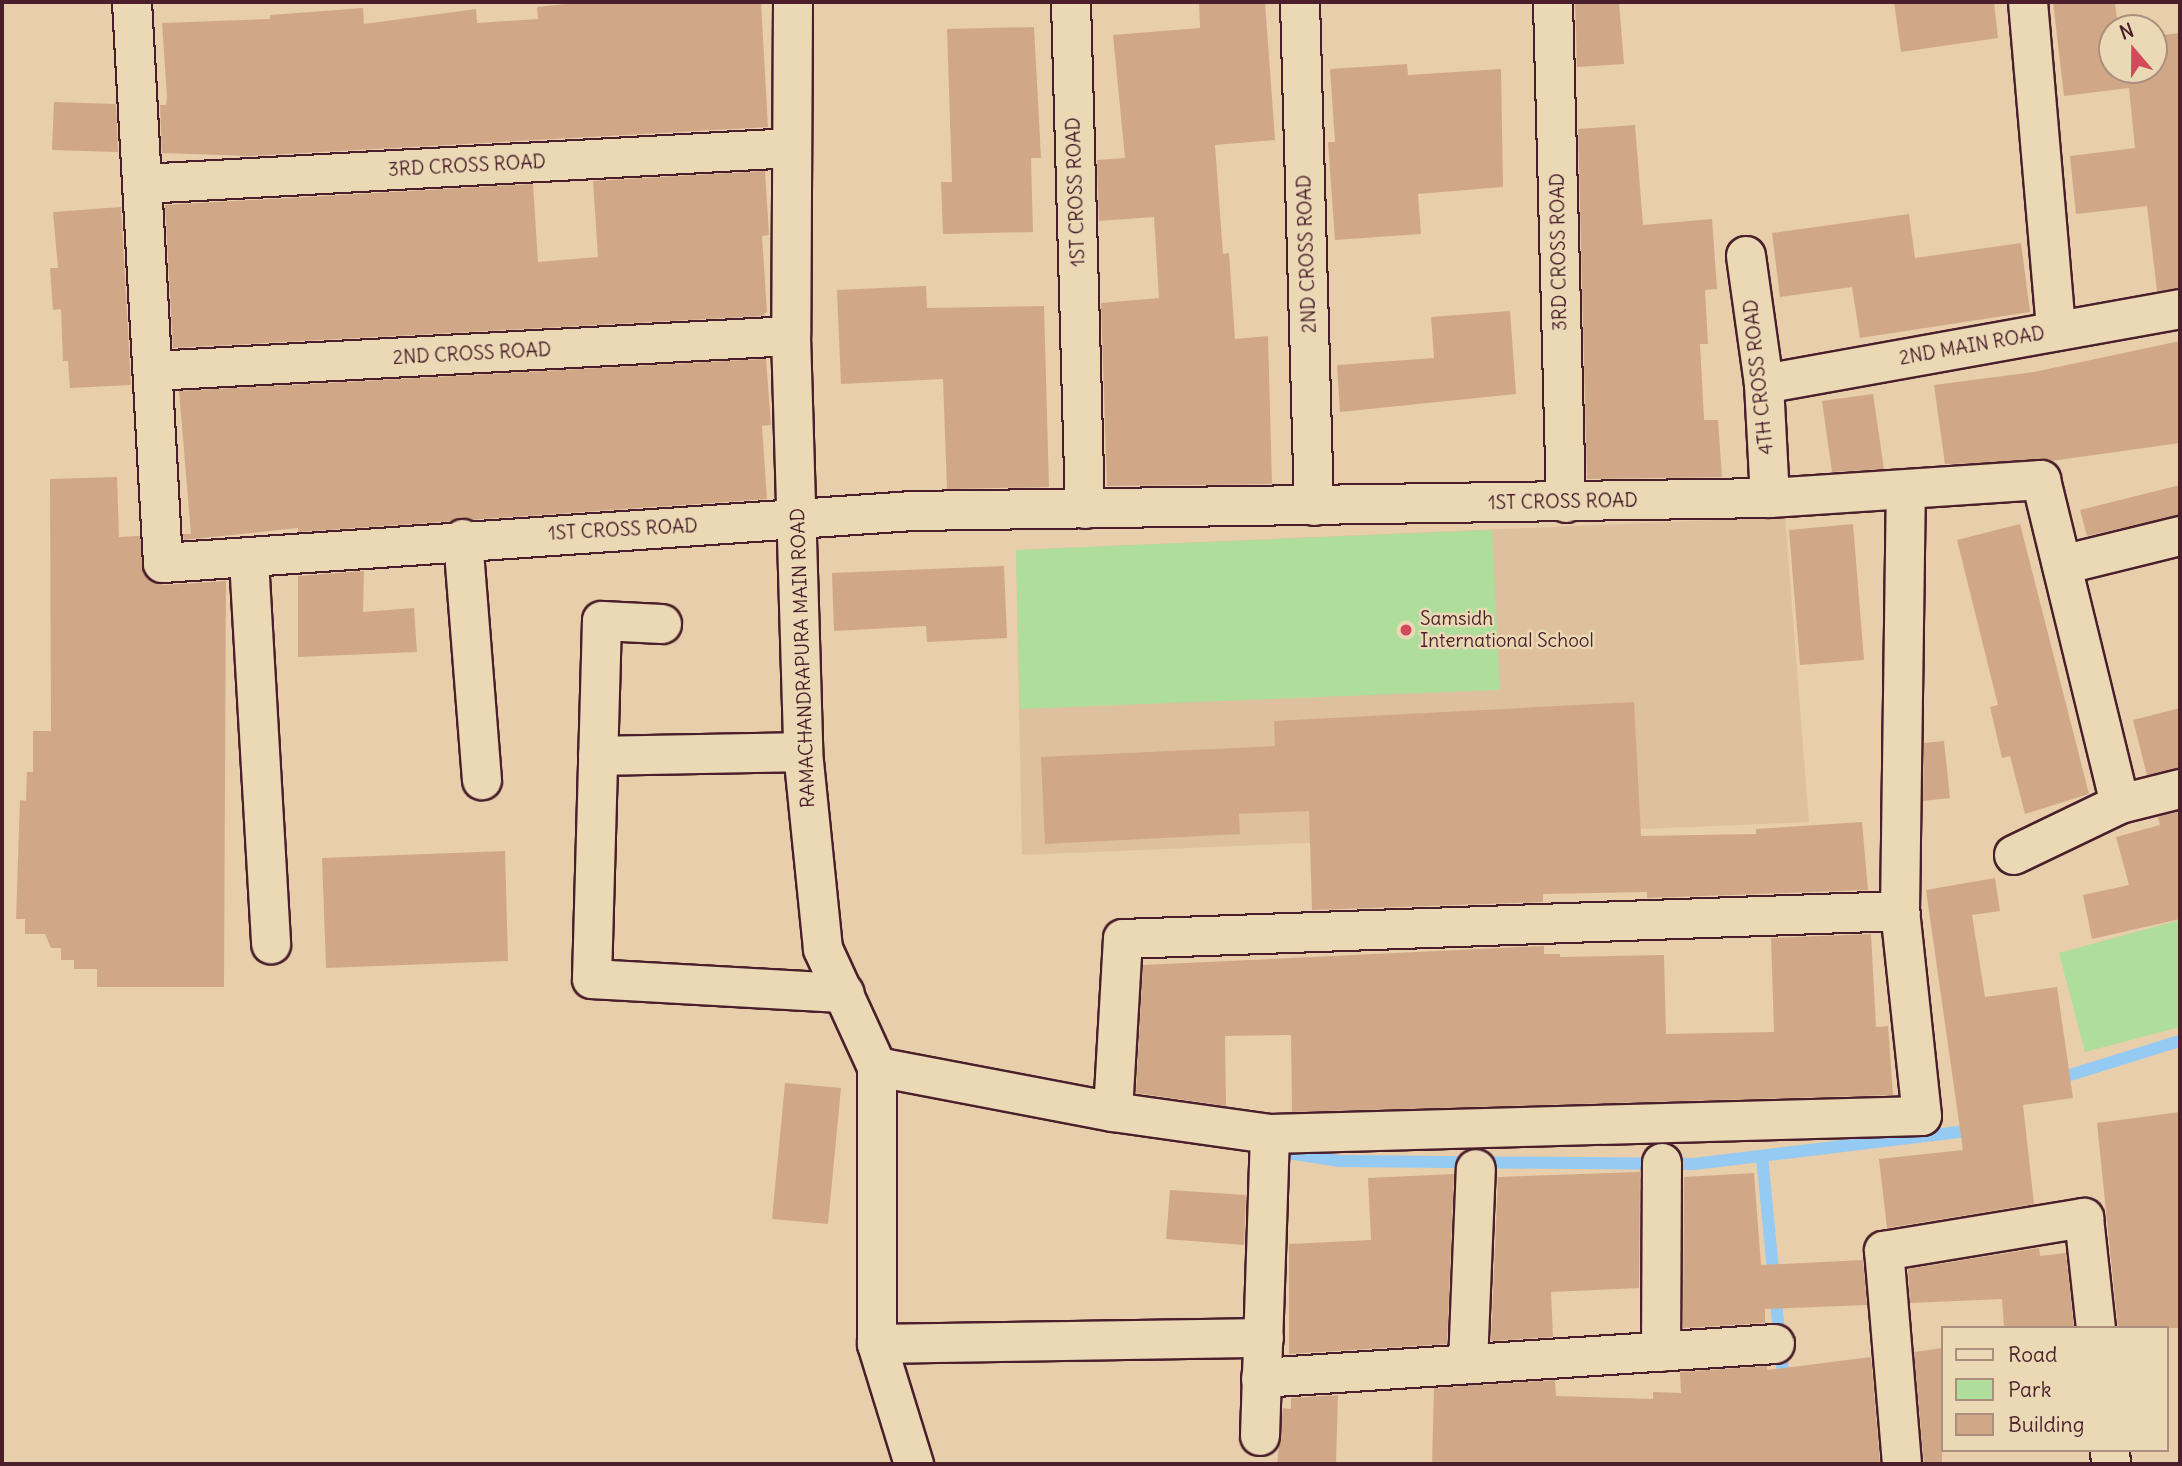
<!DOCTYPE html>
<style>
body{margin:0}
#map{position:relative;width:2182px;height:1466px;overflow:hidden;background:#e8ceaa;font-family:Delius,sans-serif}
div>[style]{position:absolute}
.built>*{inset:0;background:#dec09e}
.green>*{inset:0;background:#afdd9b}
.stream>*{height:12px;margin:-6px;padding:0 6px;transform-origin:6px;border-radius:6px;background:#95caf3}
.building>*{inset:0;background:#d1a887}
.roads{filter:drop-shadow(2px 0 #4a1f2b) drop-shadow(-2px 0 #4a1f2b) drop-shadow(0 2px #4a1f2b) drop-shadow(0 -2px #4a1f2b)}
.minor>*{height:38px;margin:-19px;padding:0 19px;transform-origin:19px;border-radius:19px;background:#ebd8b5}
.tertiary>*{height:38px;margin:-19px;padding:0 19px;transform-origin:19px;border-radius:19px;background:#ebd8b5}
.dots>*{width:19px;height:19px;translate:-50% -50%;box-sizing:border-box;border:4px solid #ebd8b5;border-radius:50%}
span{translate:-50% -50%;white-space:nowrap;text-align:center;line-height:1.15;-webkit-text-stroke:5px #ebd8b5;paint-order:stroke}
.street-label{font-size:19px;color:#4a1f2b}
.poi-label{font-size:19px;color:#4a1f2b}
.left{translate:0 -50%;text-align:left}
.frame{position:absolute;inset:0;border:4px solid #4a1f2b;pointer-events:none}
.legend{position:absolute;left:1941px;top:1326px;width:228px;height:126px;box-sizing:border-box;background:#ebd8b5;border:2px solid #ab8e7e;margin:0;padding:9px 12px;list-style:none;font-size:21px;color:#4a1f2b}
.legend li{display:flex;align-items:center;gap:14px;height:35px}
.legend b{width:35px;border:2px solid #ab8e7e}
.north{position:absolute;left:2098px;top:14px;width:70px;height:70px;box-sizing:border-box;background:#ebd8b5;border:2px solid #ab8e7e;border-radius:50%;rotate:340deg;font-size:19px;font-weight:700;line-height:28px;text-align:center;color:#4a1f2b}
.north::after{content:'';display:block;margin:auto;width:24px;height:32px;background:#d1495b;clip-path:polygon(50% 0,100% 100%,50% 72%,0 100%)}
</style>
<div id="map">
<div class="built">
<div style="clip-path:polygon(1785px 517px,1809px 822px,1022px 855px,1016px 550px)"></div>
</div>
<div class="green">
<div style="clip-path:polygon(1492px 530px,1500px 690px,1020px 709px,1016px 550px)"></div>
<div style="clip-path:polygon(2180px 920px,2180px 1027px,2085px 1052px,2059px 953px)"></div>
</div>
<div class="stream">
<div style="left:2057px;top:1079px;width:129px;rotate:-17.2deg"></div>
<div style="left:1275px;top:1151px;width:65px;rotate:8.9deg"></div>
<div style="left:1339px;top:1161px;width:355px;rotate:0.5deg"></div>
<div style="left:1694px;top:1164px;width:283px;rotate:-6.9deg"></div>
<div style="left:1762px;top:1156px;width:229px;rotate:84.5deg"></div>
</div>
<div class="building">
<div style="clip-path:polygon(583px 2px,761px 2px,768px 127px,250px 156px,162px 153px,160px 105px,166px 105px,167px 97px,162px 23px,270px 19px,270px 15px,363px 8px,364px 24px,476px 9px,477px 23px,538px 19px,537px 7px)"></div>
<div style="clip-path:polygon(1199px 2px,1265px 2px,1275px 140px,1215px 145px,1223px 254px,1229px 253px,1235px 339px,1268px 336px,1272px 484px,1107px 486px,1101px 303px,1159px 298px,1154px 217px,1099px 221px,1097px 160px,1125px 158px,1113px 35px,1200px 28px)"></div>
<div style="clip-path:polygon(1575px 2px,1619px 2px,1624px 64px,1577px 67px)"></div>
<div style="clip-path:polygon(1894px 2px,1994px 2px,1998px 38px,1901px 52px)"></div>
<div style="clip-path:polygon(2053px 2px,2115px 2px,2118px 28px,2112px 28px,2112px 70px,2154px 70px,2154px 36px,2180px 33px,2180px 288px,2157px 291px,2147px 206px,2076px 214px,2070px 156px,2135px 148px,2129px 88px,2064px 96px)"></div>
<div style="clip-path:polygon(1034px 27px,1041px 158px,1031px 158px,1033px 232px,943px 234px,941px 182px,952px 182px,947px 29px)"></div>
<div style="clip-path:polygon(1407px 64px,1408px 75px,1501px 69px,1503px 187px,1418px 194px,1421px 234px,1335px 240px,1328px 142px,1335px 142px,1330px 69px)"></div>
<div style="clip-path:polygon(54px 102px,116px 104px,118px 152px,52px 150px)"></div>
<div style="clip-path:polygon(1635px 125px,1643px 225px,1712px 219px,1717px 289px,1705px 290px,1708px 344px,1700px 344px,1704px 420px,1718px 420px,1722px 477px,1587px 479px,1578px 129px)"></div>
<div style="clip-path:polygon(765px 171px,769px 235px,762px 236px,767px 312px,762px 316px,173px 348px,165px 205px,533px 184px,538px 262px,598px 257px,593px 181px)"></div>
<div style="clip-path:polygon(121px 207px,131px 385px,70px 388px,68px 361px,63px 361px,61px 309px,53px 310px,50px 268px,58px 268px,53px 212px)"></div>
<div style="clip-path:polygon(1909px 214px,1915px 258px,2021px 243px,2030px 312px,1860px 338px,1852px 287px,1780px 297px,1772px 233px)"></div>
<div style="clip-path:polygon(926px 286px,927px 308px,1044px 306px,1049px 487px,947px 489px,943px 379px,841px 384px,837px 290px)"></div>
<div style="clip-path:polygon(1510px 311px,1516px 394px,1340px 412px,1337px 365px,1434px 358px,1431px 317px)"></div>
<div style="clip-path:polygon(2180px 341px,2180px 443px,2051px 461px,1945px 464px,1934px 385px,2034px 372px)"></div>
<div style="clip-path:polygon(766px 359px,771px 425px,762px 426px,767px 499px,298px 532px,298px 528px,184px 540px,183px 534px,191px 534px,179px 391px)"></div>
<div style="clip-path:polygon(1873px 394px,1884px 469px,1832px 472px,1822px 401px)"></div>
<div style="clip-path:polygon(117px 477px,119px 537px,140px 536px,145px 576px,164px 585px,226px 581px,224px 987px,97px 987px,97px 969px,74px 969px,74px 960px,61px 960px,61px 948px,51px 948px,45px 934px,25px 934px,25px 919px,16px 919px,20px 800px,26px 801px,27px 772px,33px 772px,33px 731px,51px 731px,50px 479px)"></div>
<div style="clip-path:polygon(2180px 485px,2180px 515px,2087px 536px,2080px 510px)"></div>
<div style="clip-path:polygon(1853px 524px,1864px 660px,1800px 665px,1789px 530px)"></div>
<div style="clip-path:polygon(2020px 524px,2089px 794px,2025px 814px,2010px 756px,2002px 758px,1990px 707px,1998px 705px,1957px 540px)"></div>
<div style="clip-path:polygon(1004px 566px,1007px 638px,927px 642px,926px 626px,834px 631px,832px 573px)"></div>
<div style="clip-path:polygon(364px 571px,363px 612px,414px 608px,417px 652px,298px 657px,298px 576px)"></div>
<div style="clip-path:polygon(1634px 702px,1641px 836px,1756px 834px,1756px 829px,1862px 822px,1868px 890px,1647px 898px,1647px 892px,1543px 894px,1543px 902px,1312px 910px,1309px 811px,1239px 814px,1240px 834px,1045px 844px,1041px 757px,1275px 746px,1274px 721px)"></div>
<div style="clip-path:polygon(2180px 708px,2180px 768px,2147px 775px,2133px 720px)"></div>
<div style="clip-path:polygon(1944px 741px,1950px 798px,1923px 801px,1924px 743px)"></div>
<div style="clip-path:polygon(2180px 811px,2180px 919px,2092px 939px,2083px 895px,2129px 885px,2116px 837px,2160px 825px,2158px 817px)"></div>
<div style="clip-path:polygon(505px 851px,508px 961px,326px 968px,322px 858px)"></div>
<div style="clip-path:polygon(1995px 878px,2000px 911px,1972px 915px,1985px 997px,2057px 987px,2073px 1098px,2023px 1105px,2034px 1204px,1887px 1228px,1879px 1159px,1963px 1150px,1926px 890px)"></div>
<div style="clip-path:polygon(1871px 934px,1876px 1027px,1888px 1026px,1893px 1095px,1292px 1112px,1291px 1035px,1225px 1036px,1226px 1106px,1136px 1093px,1143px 965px,1544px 946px,1544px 954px,1560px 954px,1560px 957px,1664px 955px,1666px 1034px,1774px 1032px,1771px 938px)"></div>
<div style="clip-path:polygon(785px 1083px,841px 1088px,828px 1224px,772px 1219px)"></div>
<div style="clip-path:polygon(2180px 1112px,2180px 1328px,2118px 1328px,2097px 1123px)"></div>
<div style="clip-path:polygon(1640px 1172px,1639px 1288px,1551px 1292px,1553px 1337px,1491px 1341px,1498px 1177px)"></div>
<div style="clip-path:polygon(1754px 1173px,1761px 1265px,1863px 1260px,1867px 1305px,1765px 1309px,1765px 1323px,1683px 1328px,1684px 1177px)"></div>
<div style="clip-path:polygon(1454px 1174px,1447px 1344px,1289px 1354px,1289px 1244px,1371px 1240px,1368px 1178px)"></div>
<div style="clip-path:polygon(1170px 1190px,1246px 1195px,1244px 1245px,1166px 1239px)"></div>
<div style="clip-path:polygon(2039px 1248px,2040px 1256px,2066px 1253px,2074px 1328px,2004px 1328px,2002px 1299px,1910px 1303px,1908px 1269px)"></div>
<div style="clip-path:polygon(1942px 1348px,1942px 1464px,1924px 1464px,1914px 1352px)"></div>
<div style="clip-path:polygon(1871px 1357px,1880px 1464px,1432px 1464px,1434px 1388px,1555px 1380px,1556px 1396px,1653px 1399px,1653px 1392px,1681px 1393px,1680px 1372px,1767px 1366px,1767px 1370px)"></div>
<div style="clip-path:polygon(1338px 1395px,1336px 1464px,1277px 1464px,1283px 1408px,1291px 1409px,1291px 1398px)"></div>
</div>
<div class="roads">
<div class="minor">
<div style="left:132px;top:2px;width:562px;rotate:86.84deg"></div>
<div style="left:163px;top:563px;width:751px;rotate:-3.97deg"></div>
<div style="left:912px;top:511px;width:858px;rotate:-0.87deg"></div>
<div style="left:1770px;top:498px;width:272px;rotate:-3.8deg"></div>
<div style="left:2041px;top:480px;width:333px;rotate:76.3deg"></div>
<div style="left:1071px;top:2px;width:507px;rotate:88.42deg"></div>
<div style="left:1300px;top:2px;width:504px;rotate:88.41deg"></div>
<div style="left:1553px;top:2px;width:501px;rotate:88.51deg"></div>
<div style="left:2028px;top:2px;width:330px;rotate:85.1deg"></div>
<div style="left:143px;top:184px;width:650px;rotate:-3.17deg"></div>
<div style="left:1746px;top:256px;width:129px;rotate:82deg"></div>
<div style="left:1764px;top:384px;width:114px;rotate:87deg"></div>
<div style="left:153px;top:371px;width:639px;rotate:-3.14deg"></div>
<div style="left:1764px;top:384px;width:423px;rotate:-10.2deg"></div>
<div style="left:463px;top:539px;width:242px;rotate:85.5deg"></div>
<div style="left:249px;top:560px;width:385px;rotate:86.7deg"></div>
<div style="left:2062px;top:565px;width:122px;rotate:-13.8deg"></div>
<div style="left:662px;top:624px;width:60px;rotate:-177.1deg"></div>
<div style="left:602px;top:621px;width:358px;rotate:91.6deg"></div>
<div style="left:592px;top:979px;width:253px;rotate:3.2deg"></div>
<div style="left:598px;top:756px;width:205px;rotate:-1.1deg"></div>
<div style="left:2014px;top:855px;width:118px;rotate:-25.7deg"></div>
<div style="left:2120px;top:804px;width:62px;rotate:-14deg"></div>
<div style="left:877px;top:1067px;width:240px;rotate:10.8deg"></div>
<div style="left:1113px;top:1112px;width:159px;rotate:8deg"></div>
<div style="left:1270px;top:1134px;width:652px;rotate:-1.58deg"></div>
<div style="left:1922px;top:1116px;width:206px;rotate:-96.1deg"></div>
<div style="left:1900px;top:911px;width:421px;rotate:-89.2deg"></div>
<div style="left:1113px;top:1112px;width:173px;rotate:-86.7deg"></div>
<div style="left:1123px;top:939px;width:778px;rotate:-2.06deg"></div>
<div style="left:877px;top:1344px;width:387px;rotate:-0.9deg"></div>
<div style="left:1661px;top:1352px;width:189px;rotate:-89.7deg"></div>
<div style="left:1468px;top:1364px;width:195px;rotate:-87.7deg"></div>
<div style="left:1261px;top:1378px;width:515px;rotate:-3.78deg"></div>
<div style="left:1260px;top:1436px;width:302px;rotate:-88.1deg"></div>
<div style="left:2110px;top:1450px;width:14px;rotate:86deg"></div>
<div style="left:1902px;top:1464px;width:214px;rotate:-94.8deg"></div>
<div style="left:1884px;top:1251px;width:203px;rotate:-9.4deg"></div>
<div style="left:2084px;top:1218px;width:111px;rotate:83.8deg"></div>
</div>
<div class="tertiary">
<div style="left:793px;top:2px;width:334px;rotate:90.3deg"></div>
<div style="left:791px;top:336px;width:416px;rotate:88.3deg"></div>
<div style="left:803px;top:752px;width:198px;rotate:84.2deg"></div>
<div style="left:823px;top:949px;width:130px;rotate:65.4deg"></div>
<div style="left:877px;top:1067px;width:277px;rotate:90deg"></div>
<div style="left:877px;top:1344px;width:126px;rotate:72.9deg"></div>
</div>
</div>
<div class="dots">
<div style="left:1406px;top:630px;background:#d1495b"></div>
</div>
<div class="street-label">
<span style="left:467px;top:166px;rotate:-3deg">3RD CROSS ROAD</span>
<span style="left:1076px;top:192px;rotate:-92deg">1ST CROSS ROAD</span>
<span style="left:1559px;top:252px;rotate:-91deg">3RD CROSS ROAD</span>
<span style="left:1307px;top:254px;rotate:-92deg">2ND CROSS ROAD</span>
<span style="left:1972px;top:346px;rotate:-10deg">2ND MAIN ROAD</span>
<span style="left:472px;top:354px;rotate:-3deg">2ND CROSS ROAD</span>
<span style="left:1759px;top:377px;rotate:-96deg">4TH CROSS ROAD</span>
<span style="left:1563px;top:502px;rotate:-1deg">1ST CROSS ROAD</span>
<span style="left:623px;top:530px;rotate:-3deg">1ST CROSS ROAD</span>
<span style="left:803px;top:658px;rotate:-92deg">RAMACHANDRAPURA MAIN ROAD</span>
</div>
<div class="poi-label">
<span class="left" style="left:1420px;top:630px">Samsidh<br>International School</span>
</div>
<div class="frame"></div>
<ul class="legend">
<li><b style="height:9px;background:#ebd8b5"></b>Road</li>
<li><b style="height:19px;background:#afdd9b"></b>Park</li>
<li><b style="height:19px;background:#d1a887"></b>Building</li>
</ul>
<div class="north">N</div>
</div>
